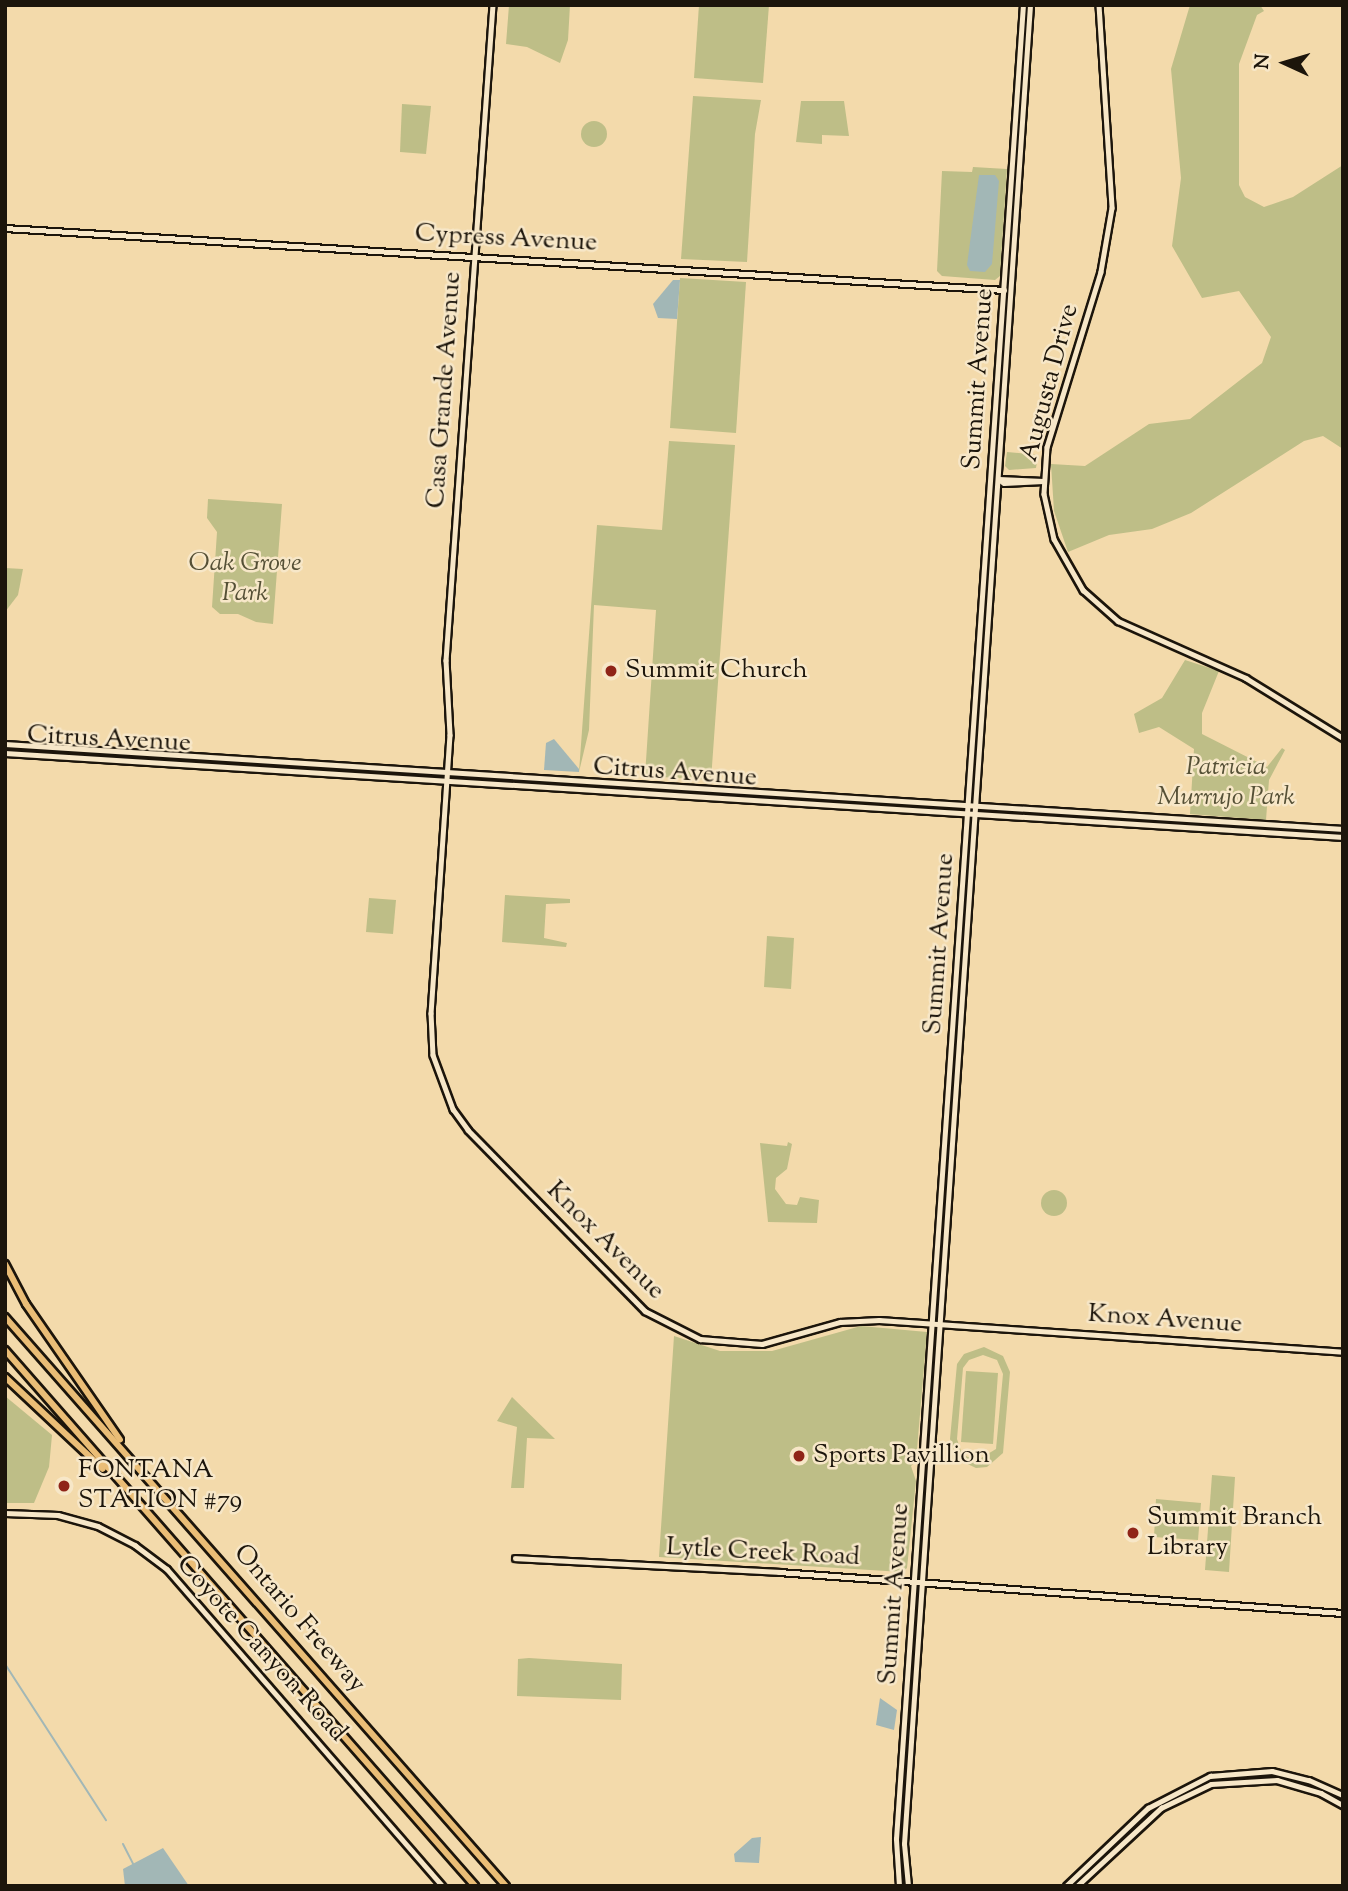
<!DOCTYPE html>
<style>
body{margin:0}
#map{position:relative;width:1348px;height:1891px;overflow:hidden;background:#f3daab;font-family:"Sorts Mill Goudy",serif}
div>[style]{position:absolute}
.green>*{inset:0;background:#bebe87}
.round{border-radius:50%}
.water>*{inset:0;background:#a2b7b6}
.stream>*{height:2px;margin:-1px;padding:0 1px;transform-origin:1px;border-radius:1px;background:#a2b7b6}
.roads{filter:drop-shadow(2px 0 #1c150b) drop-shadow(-2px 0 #1c150b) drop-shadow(0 2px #1c150b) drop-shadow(0 -2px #1c150b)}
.secondary>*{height:4.5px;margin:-2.25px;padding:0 2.25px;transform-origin:2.25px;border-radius:2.25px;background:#f7e7c8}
.highway>*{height:6px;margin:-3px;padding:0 3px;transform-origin:3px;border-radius:3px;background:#eabd76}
.dots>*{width:19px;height:19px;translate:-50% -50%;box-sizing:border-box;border:4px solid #f7e7c8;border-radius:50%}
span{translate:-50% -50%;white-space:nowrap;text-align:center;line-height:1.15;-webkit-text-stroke:5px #f7e7c8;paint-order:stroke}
.street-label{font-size:26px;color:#1c150b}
.park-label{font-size:26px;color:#555036;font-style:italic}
.poi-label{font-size:26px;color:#1c150b}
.left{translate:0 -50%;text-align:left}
.frame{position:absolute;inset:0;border:7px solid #1c150b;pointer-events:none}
.north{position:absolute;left:1250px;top:28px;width:70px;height:70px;-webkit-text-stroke:5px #f7e7c8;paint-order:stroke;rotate:274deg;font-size:19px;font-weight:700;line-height:28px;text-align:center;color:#1c150b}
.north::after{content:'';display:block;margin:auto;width:24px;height:32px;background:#1c150b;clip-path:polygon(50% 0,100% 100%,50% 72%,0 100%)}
</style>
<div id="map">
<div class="green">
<div style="clip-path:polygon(509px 5px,570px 5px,568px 40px,560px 63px,527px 47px,506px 44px)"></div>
<div style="clip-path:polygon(699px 5px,769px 5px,763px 83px,694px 78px)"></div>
<div style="clip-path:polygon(1190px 5px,1260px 5px,1264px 11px,1257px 15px,1239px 64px,1239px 185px,1245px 197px,1264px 207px,1293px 197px,1343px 165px,1343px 449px,1323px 436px,1304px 441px,1191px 513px,1152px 529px,1109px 535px,1068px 552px,1054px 511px,1051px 464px,1085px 466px,1149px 424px,1190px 419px,1262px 363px,1271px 337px,1239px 291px,1202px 298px,1172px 246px,1181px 178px,1171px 69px)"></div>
<div style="clip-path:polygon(693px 96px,761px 100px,755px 134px,747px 262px,681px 259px)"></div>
<div style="clip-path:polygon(801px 101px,844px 101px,849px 136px,822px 135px,822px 144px,796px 142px)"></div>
<div style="clip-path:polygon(402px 104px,431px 106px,426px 154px,400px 152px)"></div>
<div class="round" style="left:581px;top:121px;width:26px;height:26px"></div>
<div style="clip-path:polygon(973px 167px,1007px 169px,1000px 276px,995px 280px,942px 276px,937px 271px,942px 171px,972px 172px)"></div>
<div style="clip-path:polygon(680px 278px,746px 282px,736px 433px,670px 428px)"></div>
<div style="clip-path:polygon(669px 441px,735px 445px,711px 780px,645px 776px,656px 610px,594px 605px,589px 730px,579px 772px,597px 525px,662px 530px)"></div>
<div style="clip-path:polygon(1007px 452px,1038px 455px,1036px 468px,1009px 470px,1005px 466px)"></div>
<div style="clip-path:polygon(208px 499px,282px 504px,273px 624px,256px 622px,238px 614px,220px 614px,212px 607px,217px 532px,207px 518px)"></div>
<div style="clip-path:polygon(5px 568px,23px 569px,18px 595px,5px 612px)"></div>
<div style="clip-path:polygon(1185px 660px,1219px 671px,1202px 713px,1202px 734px,1267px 767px,1282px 748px,1285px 750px,1269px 780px,1266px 820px,1190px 814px,1194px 749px,1159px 727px,1139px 733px,1134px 714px,1162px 698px)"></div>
<div style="clip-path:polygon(505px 895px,570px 899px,570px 903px,546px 904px,544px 938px,567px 943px,566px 947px,502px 942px)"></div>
<div style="clip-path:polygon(369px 898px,396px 900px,393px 934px,366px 932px)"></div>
<div style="clip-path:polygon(767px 936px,794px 938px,791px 989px,764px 987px)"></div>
<div style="clip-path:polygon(788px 1142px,792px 1144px,787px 1169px,776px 1178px,775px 1189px,786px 1204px,797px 1205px,800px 1197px,819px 1200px,817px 1223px,768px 1222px,760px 1143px,787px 1146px)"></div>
<div class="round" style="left:1041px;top:1190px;width:26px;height:26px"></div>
<div style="clip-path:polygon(861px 1326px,927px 1332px,916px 1461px,911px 1466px,916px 1481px,907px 1568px,902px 1572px,659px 1557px,674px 1336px,720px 1351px,772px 1351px)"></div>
<div style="clip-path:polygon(evenodd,984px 1347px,1003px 1356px,1010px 1372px,1003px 1453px,987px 1467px,976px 1468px,957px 1459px,950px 1439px,957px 1364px,964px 1354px,984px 1347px,983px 1355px,997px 1360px,1003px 1374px,996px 1449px,976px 1461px,962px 1454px,957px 1439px,963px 1368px,969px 1360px,983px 1355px)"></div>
<div style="clip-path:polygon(966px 1371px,998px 1373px,993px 1444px,961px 1442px)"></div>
<div style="clip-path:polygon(5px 1396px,52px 1435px,49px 1467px,34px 1503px,5px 1503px)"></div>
<div style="clip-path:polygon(512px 1397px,555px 1439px,527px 1438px,524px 1488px,511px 1488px,517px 1427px,497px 1421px)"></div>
<div style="clip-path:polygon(1212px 1475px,1235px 1477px,1229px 1572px,1205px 1570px)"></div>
<div style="clip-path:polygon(1156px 1499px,1201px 1503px,1198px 1540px,1154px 1537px)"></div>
<div style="clip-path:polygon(529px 1658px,622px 1664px,621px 1700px,517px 1696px,518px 1659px)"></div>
</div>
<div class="water">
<div style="clip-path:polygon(979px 175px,995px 175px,999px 181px,992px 264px,985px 272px,970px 271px,967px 265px)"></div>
<div style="clip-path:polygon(673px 280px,680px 280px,677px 319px,658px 318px,653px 304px)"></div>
<div style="clip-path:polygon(554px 739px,579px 769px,579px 772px,544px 770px,546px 743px)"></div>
<div style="clip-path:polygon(880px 1698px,897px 1710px,894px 1730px,876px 1725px)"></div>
<div style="clip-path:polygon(761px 1837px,759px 1863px,735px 1862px,734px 1854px,752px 1838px)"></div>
<div style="clip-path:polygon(163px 1848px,189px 1886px,125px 1886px,123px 1869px)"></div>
</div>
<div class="stream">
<div style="left:5px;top:1664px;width:186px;rotate:57.1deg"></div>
<div style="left:123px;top:1844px;width:22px;rotate:63deg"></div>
</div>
<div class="roads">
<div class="secondary">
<div style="left:493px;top:5px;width:657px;rotate:94.1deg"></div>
<div style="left:446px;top:660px;width:75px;rotate:86.9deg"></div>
<div style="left:450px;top:735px;width:279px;rotate:93.9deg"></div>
<div style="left:431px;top:1013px;width:42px;rotate:87.3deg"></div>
<div style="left:433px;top:1055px;width:58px;rotate:69.7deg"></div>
<div style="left:453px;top:1109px;width:26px;rotate:54deg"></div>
<div style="left:468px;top:1130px;width:253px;rotate:45.6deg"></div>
<div style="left:645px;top:1311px;width:62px;rotate:27deg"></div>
<div style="left:700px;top:1339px;width:62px;rotate:4.6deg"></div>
<div style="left:762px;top:1344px;width:81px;rotate:-15.8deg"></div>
<div style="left:840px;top:1322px;width:39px;rotate:-3deg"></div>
<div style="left:879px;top:1320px;width:465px;rotate:3.9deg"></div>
<div style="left:1099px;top:5px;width:203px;rotate:86.3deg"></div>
<div style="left:1112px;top:208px;width:65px;rotate:99.8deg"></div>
<div style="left:1101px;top:272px;width:183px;rotate:107.1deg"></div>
<div style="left:1047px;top:447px;width:47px;rotate:93.7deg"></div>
<div style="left:1044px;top:494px;width:46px;rotate:77.5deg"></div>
<div style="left:1054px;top:539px;width:59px;rotate:60.4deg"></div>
<div style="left:1083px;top:590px;width:47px;rotate:41.5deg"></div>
<div style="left:1118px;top:621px;width:140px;rotate:24deg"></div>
<div style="left:1246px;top:678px;width:114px;rotate:31.7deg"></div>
<div style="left:5px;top:228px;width:1001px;rotate:3.55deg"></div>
<div style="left:999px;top:479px;width:6px;rotate:39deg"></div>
<div style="left:1004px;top:483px;width:39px;rotate:-3deg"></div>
<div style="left:999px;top:479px;width:44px;rotate:2.6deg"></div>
<div style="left:5px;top:744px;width:1341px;rotate:3.63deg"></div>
<div style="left:5px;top:753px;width:1341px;rotate:3.59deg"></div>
<div style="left:5px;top:1513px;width:53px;rotate:2.2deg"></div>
<div style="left:58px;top:1515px;width:41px;rotate:15.4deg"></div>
<div style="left:98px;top:1526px;width:42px;rotate:27.2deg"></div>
<div style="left:135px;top:1545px;width:40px;rotate:37deg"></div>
<div style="left:167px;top:1569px;width:420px;rotate:49deg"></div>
<div style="left:515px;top:1558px;width:264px;rotate:3deg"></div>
<div style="left:779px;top:1572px;width:565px;rotate:4.16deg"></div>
<div style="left:899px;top:1886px;width:47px;rotate:-93.7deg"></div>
<div style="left:896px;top:1839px;width:1838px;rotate:-86.04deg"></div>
<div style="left:908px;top:1886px;width:42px;rotate:-95.4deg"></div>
<div style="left:904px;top:1844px;width:1843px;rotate:-86.08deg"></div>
<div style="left:1066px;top:1886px;width:113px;rotate:-43.6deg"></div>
<div style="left:1148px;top:1808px;width:70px;rotate:-27.3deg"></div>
<div style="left:1210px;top:1776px;width:62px;rotate:-4.6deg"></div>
<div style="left:1272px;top:1771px;width:38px;rotate:14deg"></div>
<div style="left:1309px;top:1780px;width:37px;rotate:24deg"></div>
<div style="left:1077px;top:1886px;width:115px;rotate:-42.9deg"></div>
<div style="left:1161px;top:1808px;width:55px;rotate:-25.6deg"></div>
<div style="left:1211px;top:1784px;width:66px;rotate:-3.5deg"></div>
<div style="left:1277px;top:1780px;width:46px;rotate:16.5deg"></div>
<div style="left:1321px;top:1793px;width:25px;rotate:29deg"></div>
</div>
<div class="highway">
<div style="left:5px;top:1264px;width:45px;rotate:62.3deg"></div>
<div style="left:26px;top:1304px;width:165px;rotate:55.3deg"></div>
<div style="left:5px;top:1317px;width:758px;rotate:48.64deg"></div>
<div style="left:5px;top:1350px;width:713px;rotate:48.75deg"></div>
<div style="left:5px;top:1377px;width:134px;rotate:43.2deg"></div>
</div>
</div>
<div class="dots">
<div style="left:611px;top:671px;background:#8f2418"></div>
<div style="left:799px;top:1456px;background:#8f2418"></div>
<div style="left:64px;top:1486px;background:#8f2418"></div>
<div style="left:1133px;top:1533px;background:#8f2418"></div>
</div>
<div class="street-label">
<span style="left:506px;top:239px;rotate:3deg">Cypress Avenue</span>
<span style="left:979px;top:379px;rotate:-86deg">Summit Avenue</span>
<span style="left:1050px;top:383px;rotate:-75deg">Augusta Drive</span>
<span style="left:445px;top:390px;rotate:-86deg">Casa Grande Avenue</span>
<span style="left:109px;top:740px;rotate:3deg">Citrus Avenue</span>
<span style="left:675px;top:773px;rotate:4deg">Citrus Avenue</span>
<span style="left:940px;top:944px;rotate:-86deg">Summit Avenue</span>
<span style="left:605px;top:1241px;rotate:45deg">Knox Avenue</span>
<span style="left:1165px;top:1320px;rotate:4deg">Knox Avenue</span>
<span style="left:763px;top:1553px;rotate:3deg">Lytle Creek Road</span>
<span style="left:895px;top:1594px;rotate:-86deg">Summit Avenue</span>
<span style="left:299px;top:1619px;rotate:49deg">Ontario Freeway</span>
<span style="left:261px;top:1649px;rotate:48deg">Coyote Canyon Road</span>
</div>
<div class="park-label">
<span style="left:245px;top:579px">Oak Grove<br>Park</span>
<span style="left:1226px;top:783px">Patricia<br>Murrujo Park</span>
</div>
<div class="poi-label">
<span class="left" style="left:625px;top:671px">Summit Church</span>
<span class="left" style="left:813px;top:1456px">Sports Pavillion</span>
<span class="left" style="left:78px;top:1486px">FONTANA<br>STATION #79</span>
<span class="left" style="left:1147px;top:1533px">Summit Branch<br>Library</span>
</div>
<div class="frame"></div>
<div class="north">N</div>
</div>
